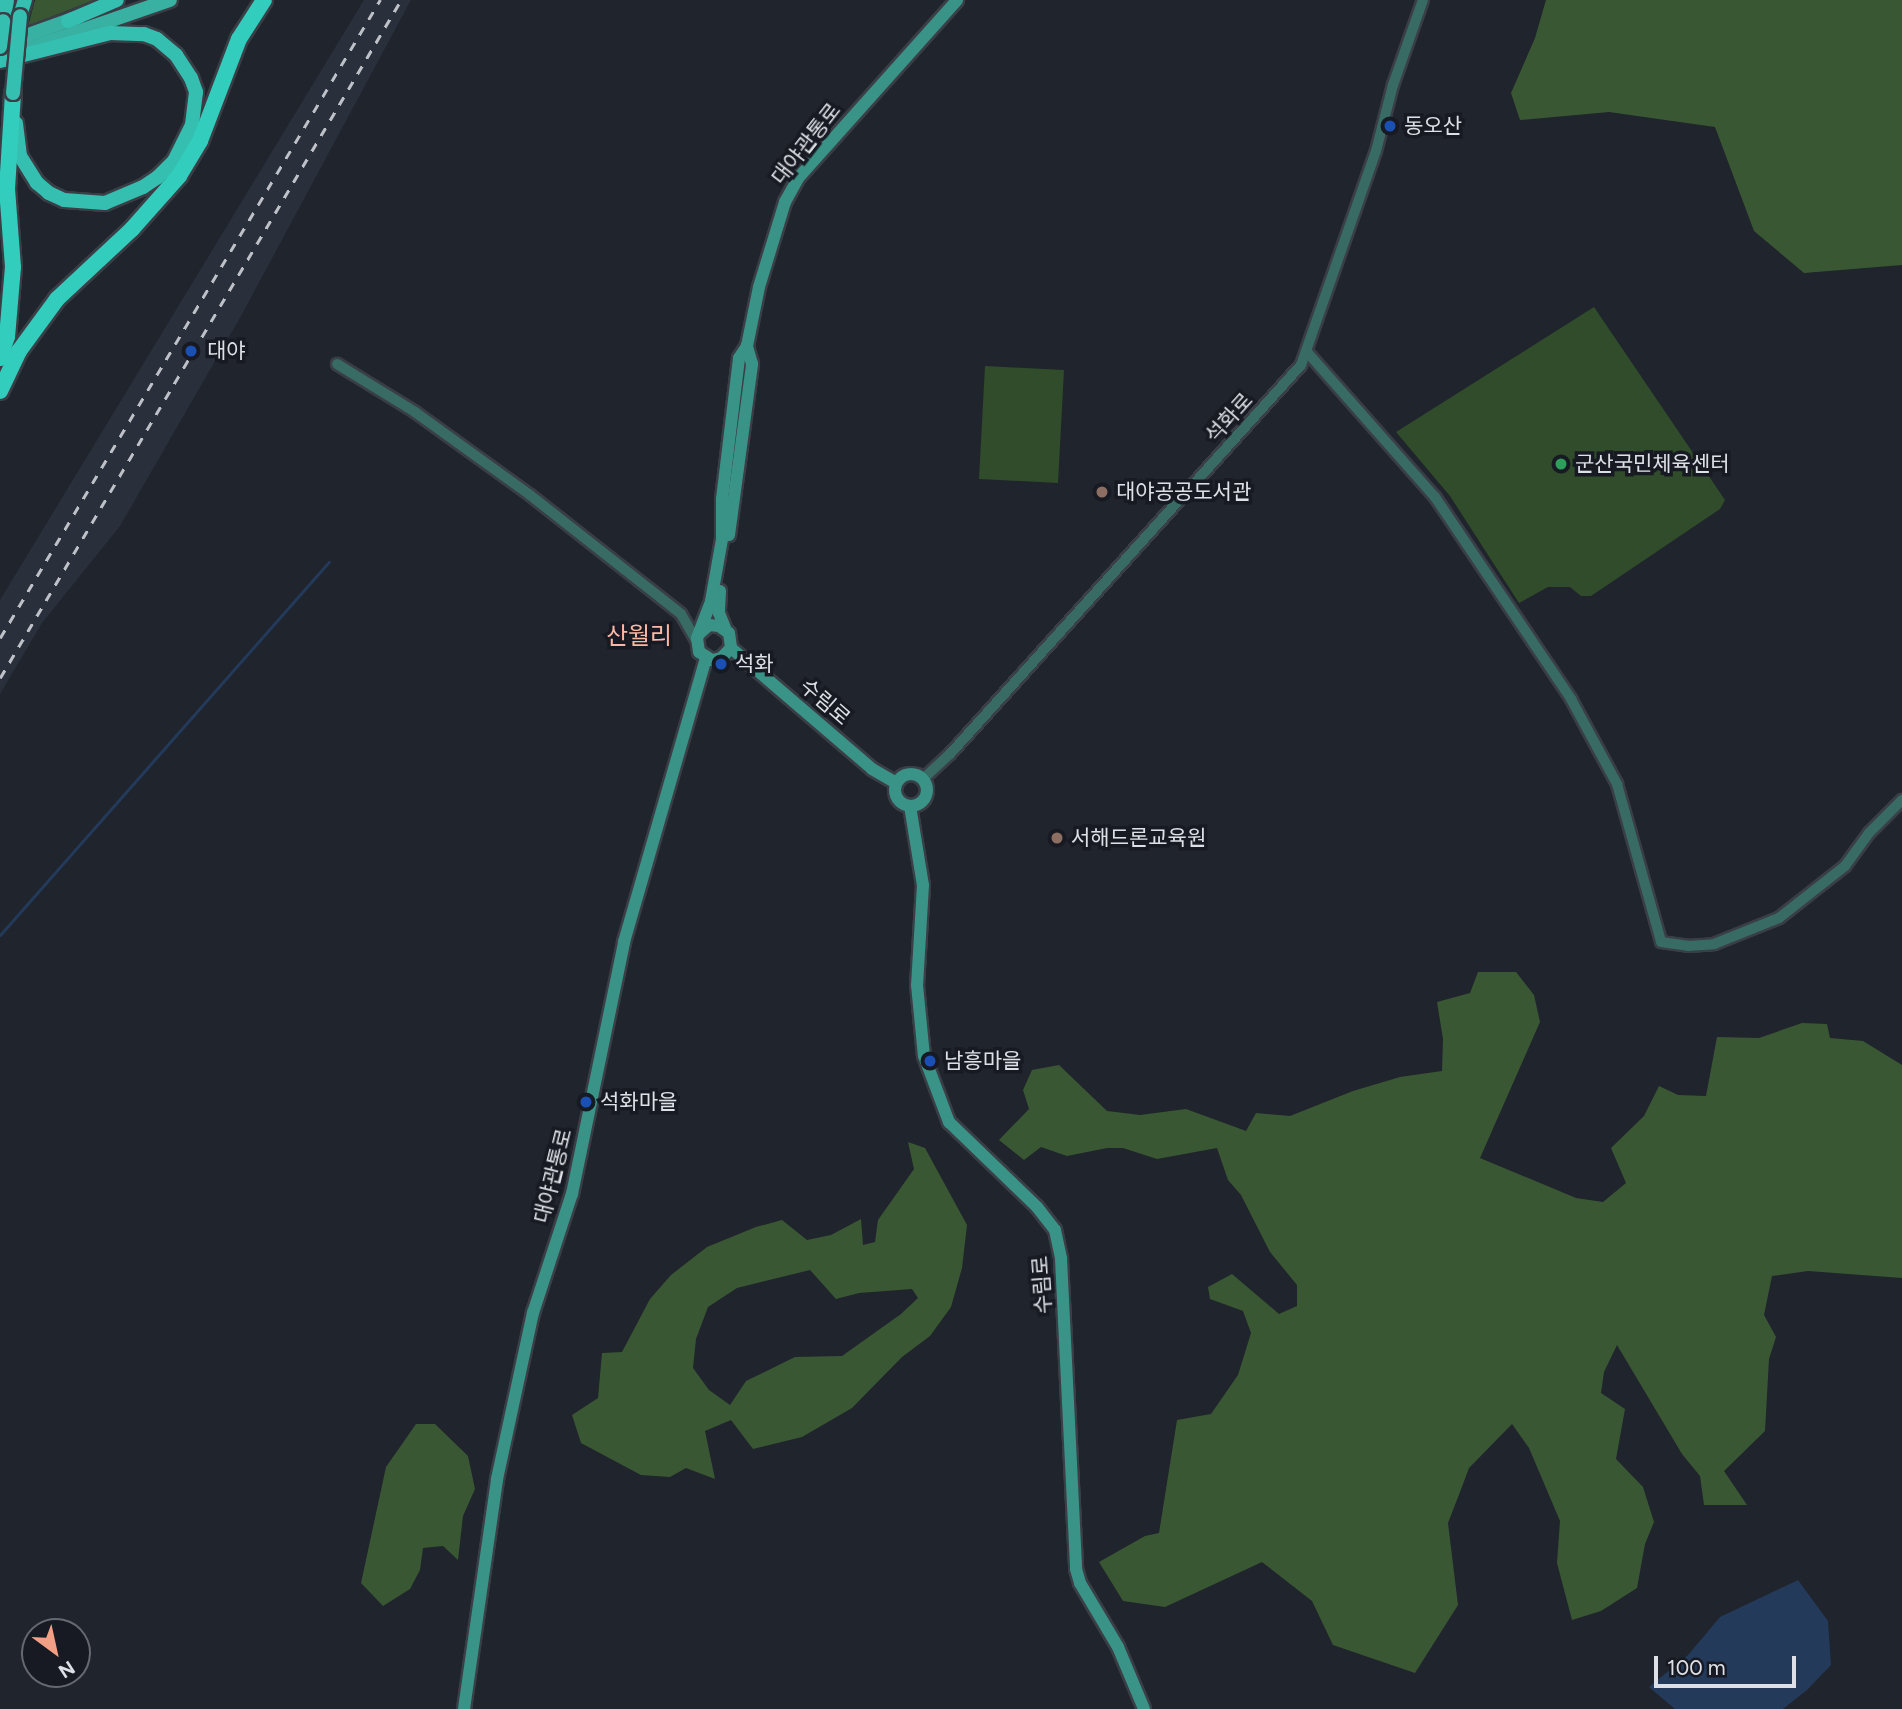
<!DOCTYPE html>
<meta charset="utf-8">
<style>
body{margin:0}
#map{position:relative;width:1902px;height:1709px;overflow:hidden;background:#20242c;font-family:Figtree,"Noto Sans KR",sans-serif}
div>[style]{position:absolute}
.built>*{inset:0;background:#292f3b}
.green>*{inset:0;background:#304c2a}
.forest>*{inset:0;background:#3a5734}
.water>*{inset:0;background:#233a5b}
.stream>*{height:2.5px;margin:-1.25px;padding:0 1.25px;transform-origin:1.25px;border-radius:1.25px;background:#233a5b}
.roads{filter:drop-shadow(2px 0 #3a3e46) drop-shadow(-2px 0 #3a3e46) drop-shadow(0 2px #3a3e46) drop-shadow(0 -2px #3a3e46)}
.tertiary>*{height:10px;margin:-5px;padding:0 5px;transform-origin:5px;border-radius:5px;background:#376b63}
.secondary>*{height:12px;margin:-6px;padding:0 6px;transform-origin:6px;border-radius:6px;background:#3a9387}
.secondary>.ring{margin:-6px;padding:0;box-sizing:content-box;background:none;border:12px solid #3a9387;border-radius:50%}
.primary>*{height:14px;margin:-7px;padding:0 7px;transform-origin:7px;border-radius:7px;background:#38b1a3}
.trunk>*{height:14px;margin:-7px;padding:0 7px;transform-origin:7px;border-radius:7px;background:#35bfb0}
.motorway>*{height:16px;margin:-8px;padding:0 8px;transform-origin:8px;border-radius:8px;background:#32cdbc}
.rail>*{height:2.5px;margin-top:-1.25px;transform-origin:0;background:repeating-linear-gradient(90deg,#bec1c7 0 9px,transparent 0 18px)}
.bridges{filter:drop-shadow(2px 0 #3a3e46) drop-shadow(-2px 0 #3a3e46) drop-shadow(0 2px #3a3e46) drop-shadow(0 -2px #3a3e46)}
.trunk-bridge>*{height:14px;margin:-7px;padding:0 7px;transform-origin:7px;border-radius:7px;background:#35bfb0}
.dots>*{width:19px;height:19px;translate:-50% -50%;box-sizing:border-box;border:4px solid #171a22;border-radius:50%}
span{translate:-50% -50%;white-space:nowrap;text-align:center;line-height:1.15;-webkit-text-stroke:7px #171a22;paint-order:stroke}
.poi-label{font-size:21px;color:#dde0e6}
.left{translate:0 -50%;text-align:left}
.street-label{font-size:21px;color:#dde0e6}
.quarter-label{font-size:24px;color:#f9b8a5}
.north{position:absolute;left:21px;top:1618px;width:70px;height:70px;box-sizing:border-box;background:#171a22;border:2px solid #666970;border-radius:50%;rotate:147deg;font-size:19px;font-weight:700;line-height:28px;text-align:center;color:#dde0e6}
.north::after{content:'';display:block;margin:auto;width:24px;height:32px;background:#f39f86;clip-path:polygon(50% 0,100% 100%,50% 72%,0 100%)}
.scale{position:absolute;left:1654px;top:1656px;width:142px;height:32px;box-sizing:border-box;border:4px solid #dde0e6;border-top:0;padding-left:9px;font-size:21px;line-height:24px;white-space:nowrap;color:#dde0e6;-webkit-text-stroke:5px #171a22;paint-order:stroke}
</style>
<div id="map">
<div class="built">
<div style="clip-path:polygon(364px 0,411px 0,241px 316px,120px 526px,42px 623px,0 694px,0 600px)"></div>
</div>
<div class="green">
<div style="clip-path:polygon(1594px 307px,1725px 500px,1720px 509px,1591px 596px,1581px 596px,1570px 587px,1548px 587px,1519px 603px,1450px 496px,1396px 432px)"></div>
<div style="clip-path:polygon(985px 366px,1064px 370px,1058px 483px,979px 479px)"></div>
</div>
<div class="forest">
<div style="clip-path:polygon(35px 0,94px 0,28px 26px)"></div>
<div style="clip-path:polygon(1546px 0,1902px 0,1902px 265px,1804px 273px,1754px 231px,1715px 127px,1609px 112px,1520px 120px,1511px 93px,1535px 38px)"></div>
<div style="clip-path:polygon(1478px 972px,1516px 972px,1534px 995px,1540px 1022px,1480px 1158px,1576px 1198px,1603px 1202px,1626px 1183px,1611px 1148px,1644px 1116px,1659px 1086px,1678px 1095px,1706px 1096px,1717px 1037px,1759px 1038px,1802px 1023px,1827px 1024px,1830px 1038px,1863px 1041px,1902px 1065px,1902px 1278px,1808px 1271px,1772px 1276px,1764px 1315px,1776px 1337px,1769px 1359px,1765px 1431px,1724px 1471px,1747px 1505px,1704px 1505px,1700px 1476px,1682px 1454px,1617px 1345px,1604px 1372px,1601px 1393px,1625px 1409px,1616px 1459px,1643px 1487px,1654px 1522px,1645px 1544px,1637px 1588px,1601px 1611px,1572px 1620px,1557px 1563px,1560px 1521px,1529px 1448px,1512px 1424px,1469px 1468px,1460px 1492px,1448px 1523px,1458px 1605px,1415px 1673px,1333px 1645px,1312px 1601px,1262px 1562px,1165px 1607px,1123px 1601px,1099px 1562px,1145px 1536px,1159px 1533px,1177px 1420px,1211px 1414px,1238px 1375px,1251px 1333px,1243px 1311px,1210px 1299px,1208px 1287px,1232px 1274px,1279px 1314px,1297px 1306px,1297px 1285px,1270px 1252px,1241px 1195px,1228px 1180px,1217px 1148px,1157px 1159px,1123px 1148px,1107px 1148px,1067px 1156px,1041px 1147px,1024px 1160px,999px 1140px,1029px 1109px,1023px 1090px,1032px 1070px,1059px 1065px,1107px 1111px,1140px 1115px,1186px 1109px,1246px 1131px,1256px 1113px,1290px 1116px,1353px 1091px,1400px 1077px,1442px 1071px,1443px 1039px,1437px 1002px,1470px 993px)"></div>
<div style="clip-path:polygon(evenodd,908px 1142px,925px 1148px,967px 1225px,962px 1268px,951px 1307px,930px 1336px,902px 1357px,852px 1408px,802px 1437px,753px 1449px,731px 1420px,705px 1431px,715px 1479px,686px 1468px,670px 1477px,641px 1475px,581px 1443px,572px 1415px,598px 1398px,602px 1353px,622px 1352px,650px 1299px,671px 1275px,707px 1247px,756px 1227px,782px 1220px,807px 1240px,831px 1235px,861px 1219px,863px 1245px,875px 1242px,878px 1220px,914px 1169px,908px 1142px,810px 1270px,836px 1299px,859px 1293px,912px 1289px,918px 1298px,901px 1314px,842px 1356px,795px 1357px,746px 1381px,730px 1405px,709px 1390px,693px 1368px,696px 1339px,708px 1307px,737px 1288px,810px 1270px)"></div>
<div style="clip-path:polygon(416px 1424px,435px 1424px,468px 1456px,475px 1489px,463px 1516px,458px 1560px,443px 1546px,423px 1548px,420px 1570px,410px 1589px,383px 1606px,361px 1583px,386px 1467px)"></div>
</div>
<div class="water">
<div style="clip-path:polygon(1798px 1580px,1828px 1621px,1831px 1665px,1807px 1690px,1783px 1709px,1675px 1709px,1649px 1687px,1688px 1655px,1720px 1617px)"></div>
</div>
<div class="stream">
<div style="left:0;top:935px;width:497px;rotate:-48.6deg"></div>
</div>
<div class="roads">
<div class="tertiary">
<div style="left:1307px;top:352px;width:193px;rotate:48.6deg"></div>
<div style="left:1435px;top:497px;width:244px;rotate:56deg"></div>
<div style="left:1571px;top:699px;width:97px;rotate:61.6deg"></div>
<div style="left:1617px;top:784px;width:164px;rotate:74.4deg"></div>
<div style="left:1661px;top:942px;width:27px;rotate:8deg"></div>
<div style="left:1688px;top:946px;width:26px;rotate:-4deg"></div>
<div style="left:1714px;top:944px;width:70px;rotate:-21.8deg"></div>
<div style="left:1779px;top:918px;width:84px;rotate:-38.2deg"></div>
<div style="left:1845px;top:866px;width:41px;rotate:-54deg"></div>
<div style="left:1869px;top:833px;width:47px;rotate:-45deg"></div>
<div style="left:337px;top:364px;width:92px;rotate:31.6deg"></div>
<div style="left:415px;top:412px;width:142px;rotate:35.8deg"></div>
<div style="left:530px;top:495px;width:192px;rotate:38.2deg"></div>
<div style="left:681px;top:614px;width:32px;rotate:60deg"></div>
<div style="left:923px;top:779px;width:37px;rotate:-43deg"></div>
<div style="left:950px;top:754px;width:524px;rotate:-47.94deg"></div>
<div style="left:1301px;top:365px;width:227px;rotate:-70.7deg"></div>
<div style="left:1376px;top:151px;width:68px;rotate:-75.6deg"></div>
<div style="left:1393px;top:85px;width:90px;rotate:-70.6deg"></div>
</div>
<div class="secondary">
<div style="left:729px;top:535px;width:173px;rotate:-82.3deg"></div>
<div style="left:752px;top:364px;width:19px;rotate:-106deg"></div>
<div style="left:720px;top:591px;width:22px;rotate:93deg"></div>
<div style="left:719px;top:613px;width:16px;rotate:68deg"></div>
<div style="left:699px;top:634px;width:13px;rotate:-42deg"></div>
<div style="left:709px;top:625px;width:10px;rotate:6deg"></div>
<div style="left:719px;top:626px;width:12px;rotate:35deg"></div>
<div style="left:729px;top:633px;width:15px;rotate:82deg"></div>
<div style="left:731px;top:648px;width:14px;rotate:135deg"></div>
<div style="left:721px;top:658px;width:9px;rotate:167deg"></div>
<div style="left:712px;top:660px;width:15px;rotate:-148deg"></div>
<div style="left:699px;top:652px;width:14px;rotate:-98deg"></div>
<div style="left:697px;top:638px;width:40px;rotate:-69deg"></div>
<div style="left:711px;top:601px;width:63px;rotate:-79.9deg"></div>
<div style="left:722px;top:539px;width:40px;rotate:-90deg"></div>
<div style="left:722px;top:499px;width:142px;rotate:-83.1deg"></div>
<div style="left:739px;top:358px;width:14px;rotate:-56deg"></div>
<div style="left:747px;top:346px;width:60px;rotate:-78.5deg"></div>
<div style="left:759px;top:287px;width:89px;rotate:-73deg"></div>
<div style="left:785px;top:202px;width:29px;rotate:-61deg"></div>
<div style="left:799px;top:177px;width:237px;rotate:-48.2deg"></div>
<div style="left:731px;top:648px;width:186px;rotate:40.6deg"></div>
<div style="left:872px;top:769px;width:28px;rotate:30deg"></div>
<div class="ring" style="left:895px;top:774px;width:20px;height:20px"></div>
<div style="left:910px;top:806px;width:80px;rotate:80.7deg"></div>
<div style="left:923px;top:885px;width:100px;rotate:93.4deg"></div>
<div style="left:917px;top:985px;width:71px;rotate:84.4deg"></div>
<div style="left:924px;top:1056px;width:71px;rotate:69.3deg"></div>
<div style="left:949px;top:1122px;width:122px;rotate:44deg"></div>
<div style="left:1037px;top:1207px;width:29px;rotate:52deg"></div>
<div style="left:1055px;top:1230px;width:30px;rotate:78deg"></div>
<div style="left:1061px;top:1259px;width:310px;rotate:87.2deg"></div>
<div style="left:1076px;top:1569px;width:15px;rotate:74deg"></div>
<div style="left:1080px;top:1583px;width:74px;rotate:59.3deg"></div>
<div style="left:1118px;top:1647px;width:67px;rotate:67.2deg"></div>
<div style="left:464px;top:1709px;width:232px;rotate:-81.8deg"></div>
<div style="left:497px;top:1479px;width:170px;rotate:-77.8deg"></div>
<div style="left:533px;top:1313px;width:125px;rotate:-71.9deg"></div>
<div style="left:572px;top:1194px;width:257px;rotate:-78.3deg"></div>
<div style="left:624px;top:942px;width:296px;rotate:-73.9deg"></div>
</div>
<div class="primary">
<div style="left:0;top:45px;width:83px;rotate:-19.7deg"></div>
<div style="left:31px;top:48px;width:147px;rotate:-19.1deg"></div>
</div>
<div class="trunk">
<div style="left:20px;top:16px;width:17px;rotate:-73deg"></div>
<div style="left:3px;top:21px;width:21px;rotate:-79deg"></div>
<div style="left:68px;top:21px;width:53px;rotate:-23.2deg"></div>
<div style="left:0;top:61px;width:114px;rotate:-14.3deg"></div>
<div style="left:110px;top:33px;width:34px;rotate:2deg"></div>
<div style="left:144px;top:34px;width:14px;rotate:21deg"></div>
<div style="left:157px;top:39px;width:25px;rotate:40deg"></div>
<div style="left:176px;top:55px;width:27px;rotate:57deg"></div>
<div style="left:191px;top:78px;width:15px;rotate:70deg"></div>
<div style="left:196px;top:92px;width:33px;rotate:97deg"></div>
<div style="left:192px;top:125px;width:40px;rotate:116.6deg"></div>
<div style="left:174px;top:161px;width:23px;rotate:135deg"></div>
<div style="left:158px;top:177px;width:18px;rotate:146deg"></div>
<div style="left:143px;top:187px;width:41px;rotate:157.2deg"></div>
<div style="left:105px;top:203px;width:41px;rotate:-175.8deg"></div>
<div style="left:64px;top:200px;width:17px;rotate:-155deg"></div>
<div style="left:49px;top:193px;width:16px;rotate:-140deg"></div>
<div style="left:37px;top:183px;width:32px;rotate:-122deg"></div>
<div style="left:20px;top:156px;width:33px;rotate:-97deg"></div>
</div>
<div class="motorway">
<div style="left:0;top:358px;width:22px;rotate:-72deg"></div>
<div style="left:7px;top:337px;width:70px;rotate:-85.1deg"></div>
<div style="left:13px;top:267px;width:78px;rotate:-94.4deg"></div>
<div style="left:7px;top:189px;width:96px;rotate:-86.4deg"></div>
<div style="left:0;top:391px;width:44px;rotate:-64.6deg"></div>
<div style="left:19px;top:351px;width:64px;rotate:-53.8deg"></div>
<div style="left:57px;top:299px;width:103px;rotate:-43deg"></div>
<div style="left:132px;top:229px;width:71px;rotate:-48.4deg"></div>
<div style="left:179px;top:176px;width:41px;rotate:-59deg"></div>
<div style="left:200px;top:141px;width:109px;rotate:-69.1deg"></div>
<div style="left:239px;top:39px;width:46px;rotate:-57.3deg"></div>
</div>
</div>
<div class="rail">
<div style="left:0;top:638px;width:743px;rotate:-59.22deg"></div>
<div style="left:0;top:678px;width:788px;rotate:-59.4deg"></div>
</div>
<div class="bridges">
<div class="trunk-bridge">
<div style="left:0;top:47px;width:26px;rotate:-83deg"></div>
<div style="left:13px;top:93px;width:77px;rotate:-84.8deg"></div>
</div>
</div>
<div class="dots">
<div style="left:1390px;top:126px;background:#1a4fb4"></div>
<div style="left:191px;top:351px;background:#1a4fb4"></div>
<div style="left:1561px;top:464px;background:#2e9e5b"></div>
<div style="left:1102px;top:492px;background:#8d6e63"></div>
<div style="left:721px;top:664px;background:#1a4fb4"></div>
<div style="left:1057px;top:838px;background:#8d6e63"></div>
<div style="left:930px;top:1061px;background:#1a4fb4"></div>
<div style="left:586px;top:1102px;background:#1a4fb4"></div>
</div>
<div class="poi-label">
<span class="left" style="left:1404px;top:126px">동오산</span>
<span class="left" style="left:207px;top:351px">대야</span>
<span class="left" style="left:1575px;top:464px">군산국민체육센터</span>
<span class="left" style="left:1116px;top:492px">대야공공도서관</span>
<span class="left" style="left:735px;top:664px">석화</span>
<span class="left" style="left:1071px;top:838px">서해드론교육원</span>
<span class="left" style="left:944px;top:1061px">남흥마을</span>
<span class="left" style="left:600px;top:1102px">석화마을</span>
</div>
<div class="street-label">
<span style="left:806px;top:144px;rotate:-52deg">대야관통로</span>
<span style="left:1229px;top:418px;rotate:-48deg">석화로</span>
<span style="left:825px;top:702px;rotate:41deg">수림로</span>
<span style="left:553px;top:1176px;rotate:-76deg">대야관통로</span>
<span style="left:1042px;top:1285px;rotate:-94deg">수림로</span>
</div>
<div class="quarter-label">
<span style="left:639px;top:636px">산월리</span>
</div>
<div class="north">N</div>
<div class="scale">100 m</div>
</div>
